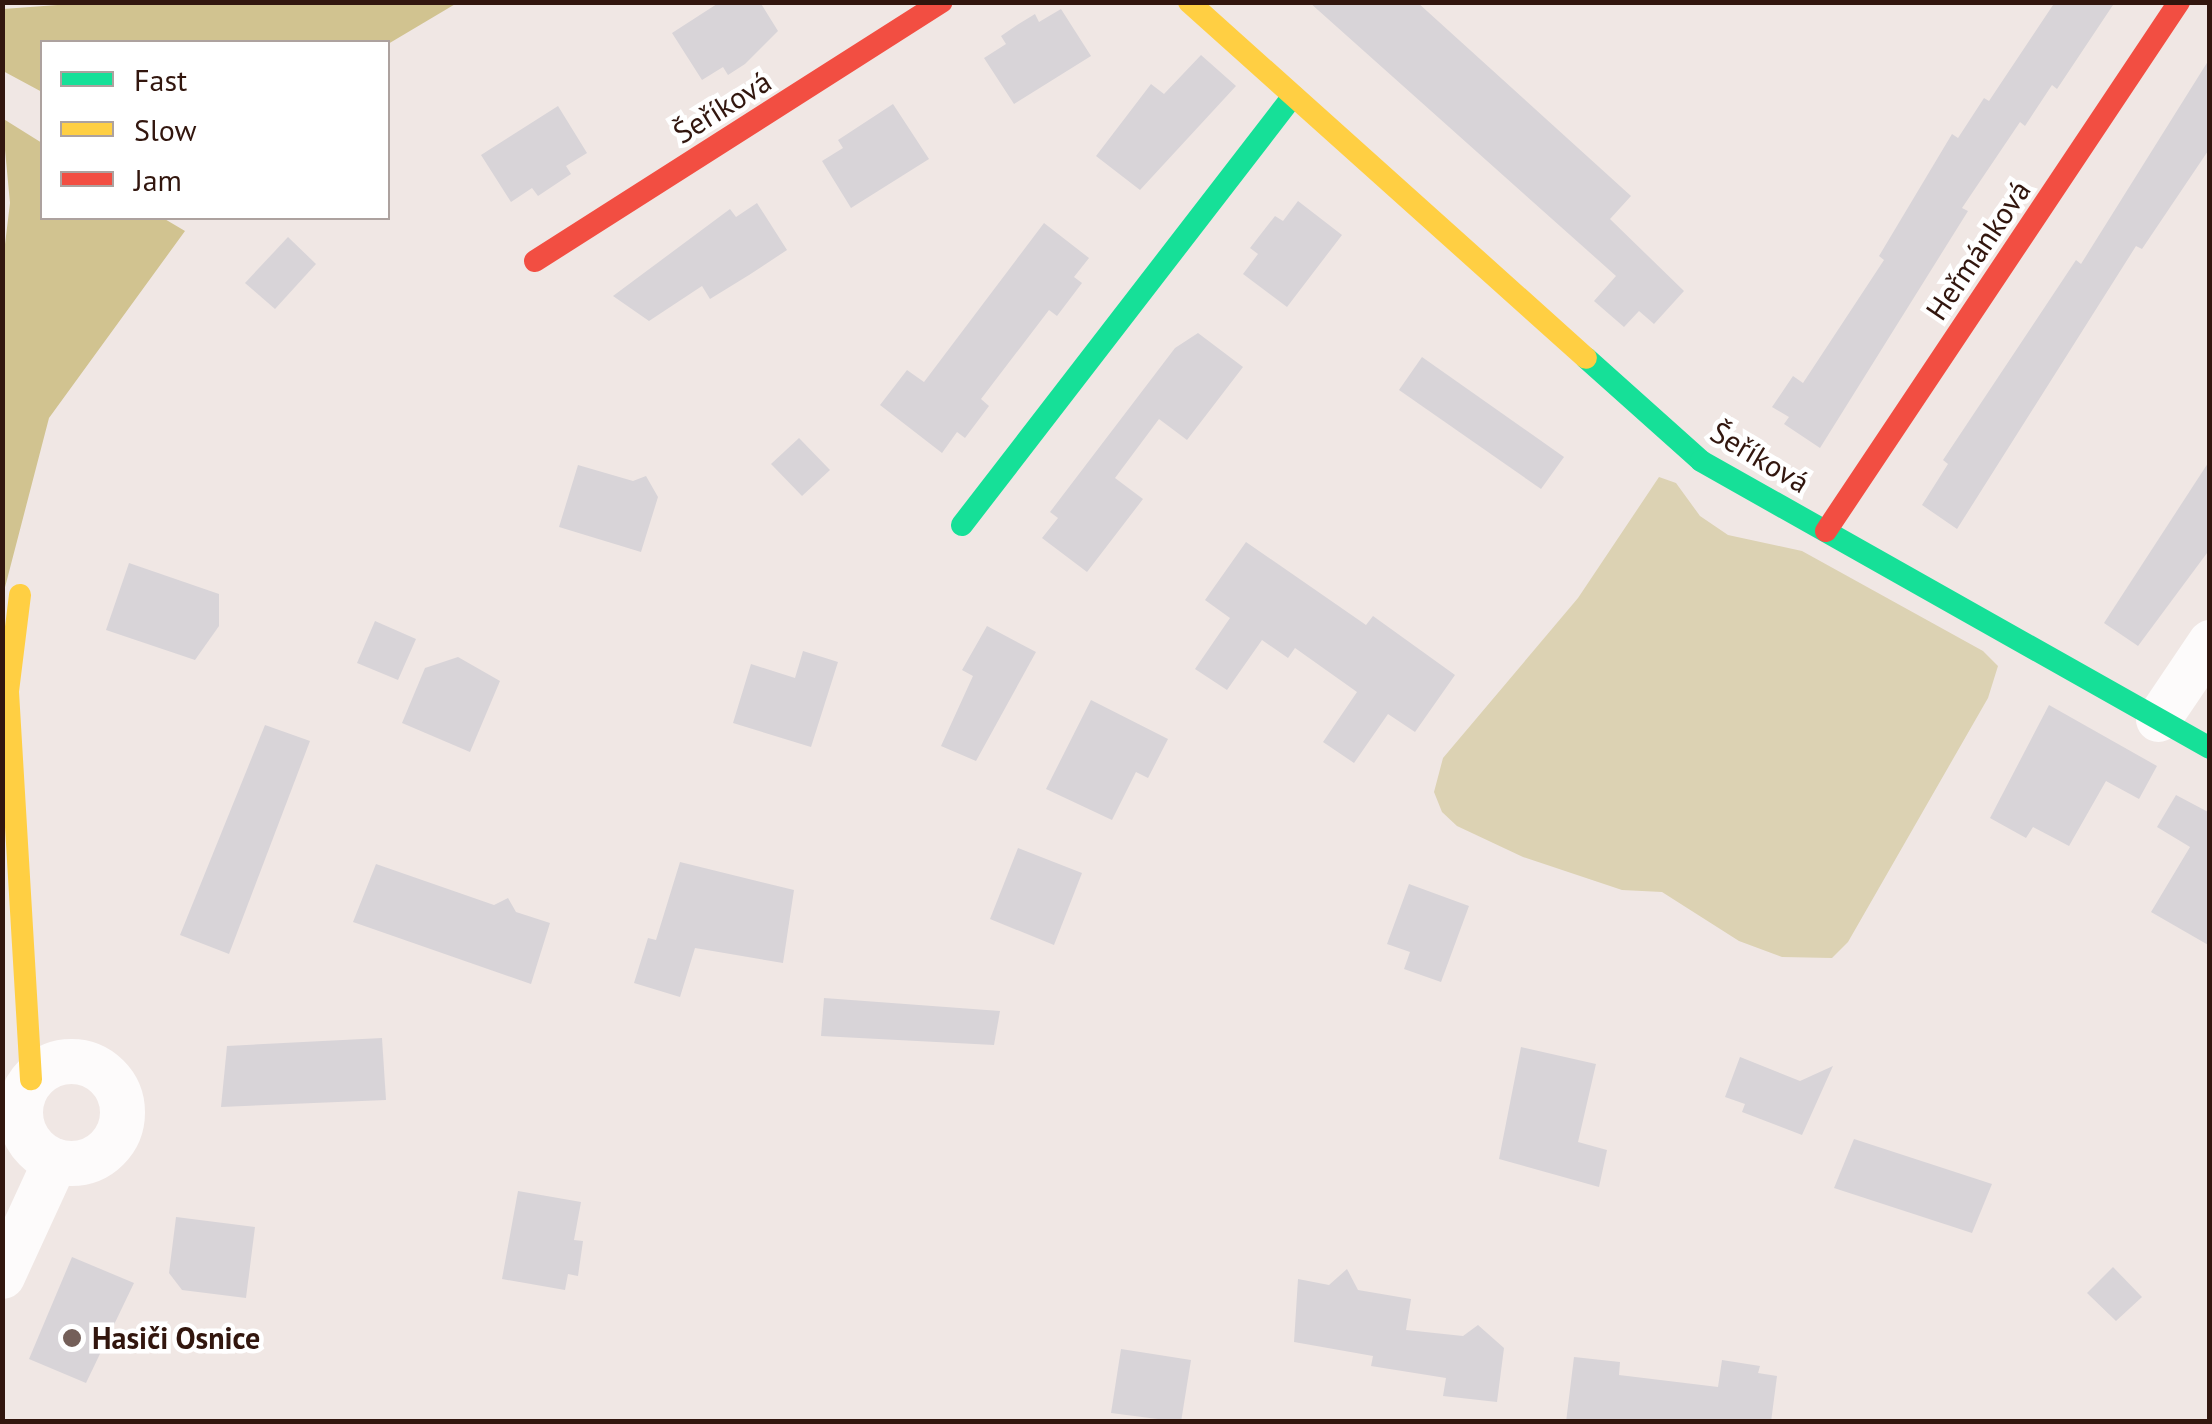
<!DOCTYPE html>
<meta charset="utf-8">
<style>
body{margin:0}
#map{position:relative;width:2212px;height:1424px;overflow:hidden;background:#f0e7e4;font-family:"PT Sans",sans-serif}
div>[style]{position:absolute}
.green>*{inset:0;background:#dcd2b3}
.forest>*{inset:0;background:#d1c390}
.building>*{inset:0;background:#d8d4d8}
.street>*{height:45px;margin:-22.5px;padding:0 22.5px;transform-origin:22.5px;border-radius:22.5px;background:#fdfbfb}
.street>.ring{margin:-22.5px;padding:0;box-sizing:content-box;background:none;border:45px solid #fdfbfb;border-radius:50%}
.fast>*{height:22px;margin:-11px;padding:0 11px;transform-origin:11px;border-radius:11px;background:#16e098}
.slow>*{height:22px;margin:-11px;padding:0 11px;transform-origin:11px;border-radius:11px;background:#ffcf43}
.jam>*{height:22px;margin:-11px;padding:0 11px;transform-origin:11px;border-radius:11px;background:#f24e42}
.dots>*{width:28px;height:28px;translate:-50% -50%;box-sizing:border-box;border:5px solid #fff;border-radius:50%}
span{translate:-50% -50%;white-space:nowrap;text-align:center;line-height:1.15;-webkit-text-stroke:9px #fff;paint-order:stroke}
.street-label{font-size:30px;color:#32160e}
.poi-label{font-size:30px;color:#32160e;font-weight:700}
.left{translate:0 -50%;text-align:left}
.frame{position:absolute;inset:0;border:5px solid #32160e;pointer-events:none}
.legend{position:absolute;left:40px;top:40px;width:350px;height:180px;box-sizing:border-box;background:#fff;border:2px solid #ada29f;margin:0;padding:12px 18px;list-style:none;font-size:30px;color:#32160e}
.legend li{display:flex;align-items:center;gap:20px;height:50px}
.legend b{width:50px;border:2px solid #ada29f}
</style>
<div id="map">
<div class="green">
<div style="clip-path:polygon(1659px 477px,1676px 483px,1700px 516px,1728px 535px,1802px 551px,1983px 651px,1998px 666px,1988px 698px,1848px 942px,1832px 958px,1782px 957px,1739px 941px,1662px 892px,1622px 890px,1523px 857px,1457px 826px,1442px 812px,1434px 792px,1443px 758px,1578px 598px)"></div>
</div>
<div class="forest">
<div style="clip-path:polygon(98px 2px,457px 2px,457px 3px,388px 44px,42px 42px,42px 92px,3px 71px,3px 9px)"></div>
<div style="clip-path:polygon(2px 118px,42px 143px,42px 218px,163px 218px,185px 231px,49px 418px,3px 595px,2px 269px,10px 203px)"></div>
</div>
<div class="building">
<div style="clip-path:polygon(720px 2px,760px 2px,778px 31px,745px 64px,728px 75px,723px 67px,702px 80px,672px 33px)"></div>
<div style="clip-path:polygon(1309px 2px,1417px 2px,1631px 196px,1610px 219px,1684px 291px,1654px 324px,1639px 311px,1624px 327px,1594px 301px,1616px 276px)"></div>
<div style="clip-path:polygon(2055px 2px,2115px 2px,2057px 89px,2052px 85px,2025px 126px,2020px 122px,1962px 208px,1968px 211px,1820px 448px,1784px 424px,1789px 417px,1772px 407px,1793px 376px,1803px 383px,1884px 260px,1879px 256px,1952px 134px,1958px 138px,1984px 98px,1989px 101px)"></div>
<div style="clip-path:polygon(1061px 9px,1091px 56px,1014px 104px,984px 58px,1006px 44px,1001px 36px,1017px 25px,1035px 14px,1039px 22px)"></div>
<div style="clip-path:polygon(1201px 55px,1236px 86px,1140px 190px,1096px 156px,1151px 84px,1164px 94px)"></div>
<div style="clip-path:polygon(2210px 58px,2210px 148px,2142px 249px,2136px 246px,1957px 529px,1922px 505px,1948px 464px,1943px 460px,2076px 260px,2081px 264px)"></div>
<div style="clip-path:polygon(893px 104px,929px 159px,851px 208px,822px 161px,843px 148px,838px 140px)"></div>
<div style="clip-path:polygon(558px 106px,587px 153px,566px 166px,571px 174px,538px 196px,532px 188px,511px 202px,481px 155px)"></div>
<div style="clip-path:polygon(1298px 201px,1342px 235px,1287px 307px,1243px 274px,1258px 254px,1250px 248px,1275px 216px,1283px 221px)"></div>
<div style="clip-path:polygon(757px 203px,787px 250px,749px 275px,710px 299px,702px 286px,649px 321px,613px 296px,730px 209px,736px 217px)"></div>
<div style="clip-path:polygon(1044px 223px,1089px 258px,1074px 277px,1082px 283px,1057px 316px,1049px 310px,981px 399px,989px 406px,965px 438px,957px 432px,942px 453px,880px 405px,907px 370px,924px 382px)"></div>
<div style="clip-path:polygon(288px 237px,316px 264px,275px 309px,245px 283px)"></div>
<div style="clip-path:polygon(1198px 333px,1243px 367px,1187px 440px,1159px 419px,1115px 478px,1143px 499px,1087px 572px,1042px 538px,1058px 518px,1050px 512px,1175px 348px)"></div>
<div style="clip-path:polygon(1422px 357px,1564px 457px,1541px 489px,1399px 390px)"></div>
<div style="clip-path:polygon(799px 438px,830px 470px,802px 496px,771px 464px)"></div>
<div style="clip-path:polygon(2210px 460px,2210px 549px,2138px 646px,2104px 623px)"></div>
<div style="clip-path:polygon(578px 465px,633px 481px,646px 476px,658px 497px,641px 552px,559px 527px)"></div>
<div style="clip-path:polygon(1246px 542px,1366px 625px,1373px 616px,1455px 675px,1415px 732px,1388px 714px,1354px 763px,1323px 742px,1357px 692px,1295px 648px,1288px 658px,1262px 640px,1227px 690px,1195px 669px,1230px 618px,1205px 600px)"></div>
<div style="clip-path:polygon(129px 563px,219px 594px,219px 626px,195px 660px,106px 630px)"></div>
<div style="clip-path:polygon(375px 621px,416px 639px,398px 680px,357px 663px)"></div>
<div style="clip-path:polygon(987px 626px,1036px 652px,976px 761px,941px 746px,973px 676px,962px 670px)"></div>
<div style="clip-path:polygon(803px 651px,838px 662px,811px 747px,733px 723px,751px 664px,795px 678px)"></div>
<div style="clip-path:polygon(458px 657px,500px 681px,470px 752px,402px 723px,425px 668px)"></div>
<div style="clip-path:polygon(1091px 700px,1168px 739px,1148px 778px,1136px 772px,1112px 820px,1046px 789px)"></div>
<div style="clip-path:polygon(2049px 705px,2157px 766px,2139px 799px,2106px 781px,2069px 846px,2033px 827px,2026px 838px,1990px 818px)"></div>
<div style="clip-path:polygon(265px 725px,310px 741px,229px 954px,180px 935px)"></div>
<div style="clip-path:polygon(2176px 795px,2210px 813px,2210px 946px,2151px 912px,2190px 847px,2157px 827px)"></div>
<div style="clip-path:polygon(1018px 848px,1082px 873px,1054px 945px,990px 919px)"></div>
<div style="clip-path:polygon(680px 862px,794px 890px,783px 963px,695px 948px,680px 997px,634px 983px,648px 938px,656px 940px)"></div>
<div style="clip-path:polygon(376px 864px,494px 905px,508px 898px,516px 912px,550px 923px,531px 984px,353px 922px)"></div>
<div style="clip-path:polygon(1409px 884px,1469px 906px,1441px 982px,1404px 969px,1410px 952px,1387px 944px)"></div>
<div style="clip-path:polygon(824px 998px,1000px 1011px,994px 1045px,821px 1036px)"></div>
<div style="clip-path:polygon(382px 1038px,386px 1100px,221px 1107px,227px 1046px)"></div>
<div style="clip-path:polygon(1521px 1047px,1596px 1064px,1578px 1142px,1607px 1150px,1599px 1187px,1499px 1159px)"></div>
<div style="clip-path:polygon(1740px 1057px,1800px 1081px,1833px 1066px,1802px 1135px,1742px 1112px,1745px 1104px,1725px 1097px)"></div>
<div style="clip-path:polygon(1854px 1139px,1992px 1184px,1972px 1233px,1834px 1188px)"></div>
<div style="clip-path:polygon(518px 1191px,581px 1202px,574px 1240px,583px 1241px,578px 1276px,568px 1274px,565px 1290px,502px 1279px)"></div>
<div style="clip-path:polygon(176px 1217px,255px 1227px,246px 1298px,182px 1290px,169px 1273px)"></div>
<div style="clip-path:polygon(72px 1257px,134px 1283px,86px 1383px,29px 1359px)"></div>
<div style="clip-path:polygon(2113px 1267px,2142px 1297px,2116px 1321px,2087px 1293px)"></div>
<div style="clip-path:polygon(1347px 1269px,1358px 1290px,1411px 1299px,1406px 1330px,1463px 1336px,1478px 1325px,1504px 1348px,1497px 1402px,1443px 1396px,1446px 1378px,1371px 1366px,1373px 1356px,1294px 1342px,1298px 1279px,1329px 1285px)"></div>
<div style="clip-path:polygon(1121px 1349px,1191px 1360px,1181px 1422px,1111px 1413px)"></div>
<div style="clip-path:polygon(1574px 1357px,1620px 1362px,1619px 1375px,1718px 1387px,1722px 1360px,1760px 1366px,1758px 1373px,1777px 1376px,1771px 1422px,1566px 1422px)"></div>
</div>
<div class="street">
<div style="left:2158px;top:719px;width:93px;rotate:-56deg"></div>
<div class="ring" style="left:20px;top:1061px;width:57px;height:57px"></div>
<div style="left:2px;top:1276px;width:127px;rotate:-65.3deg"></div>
</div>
<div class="fast">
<div style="left:1586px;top:358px;width:154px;rotate:41.8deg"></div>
<div style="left:1701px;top:461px;width:584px;rotate:29.42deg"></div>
<div style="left:962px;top:525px;width:542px;rotate:-52.35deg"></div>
</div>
<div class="slow">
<div style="left:1189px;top:2px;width:533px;rotate:41.88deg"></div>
<div style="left:20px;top:595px;width:98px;rotate:97.1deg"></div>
<div style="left:8px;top:692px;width:388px;rotate:86.6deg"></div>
</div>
<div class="jam">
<div style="left:535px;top:261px;width:482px;rotate:-32.5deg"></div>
<div style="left:1826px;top:531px;width:636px;rotate:-56.28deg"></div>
</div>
<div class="dots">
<div style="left:72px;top:1338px;background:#745f59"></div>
</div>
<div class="street-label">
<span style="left:722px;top:107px;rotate:-32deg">Šeříková</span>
<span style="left:1978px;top:250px;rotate:-56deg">Heřmánková</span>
<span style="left:1760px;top:457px;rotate:31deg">Šeříková</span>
</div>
<div class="poi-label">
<span class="left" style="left:92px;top:1338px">Hasiči Osnice</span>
</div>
<div class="frame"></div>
<ul class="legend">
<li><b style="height:12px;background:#16e098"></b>Fast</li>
<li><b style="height:12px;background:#ffcf43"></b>Slow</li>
<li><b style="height:12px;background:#f24e42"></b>Jam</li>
</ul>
</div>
